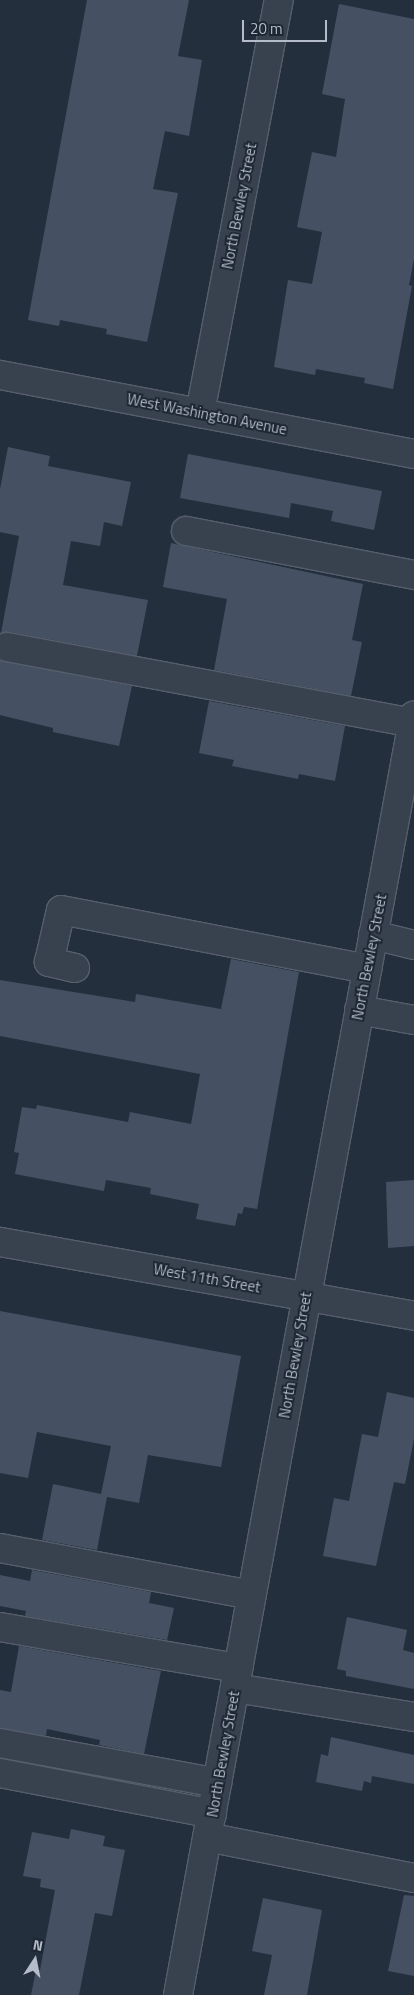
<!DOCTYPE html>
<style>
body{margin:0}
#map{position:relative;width:414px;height:1995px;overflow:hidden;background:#242f3e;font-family:"Titillium Web",sans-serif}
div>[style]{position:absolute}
.building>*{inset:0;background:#455162}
.roads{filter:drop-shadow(1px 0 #565f6c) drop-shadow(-1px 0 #565f6c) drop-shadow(0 1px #565f6c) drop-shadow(0 -1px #565f6c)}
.minor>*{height:28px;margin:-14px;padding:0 14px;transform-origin:14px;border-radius:14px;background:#38414e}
span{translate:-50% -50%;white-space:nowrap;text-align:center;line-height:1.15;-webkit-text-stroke:4px #1d2633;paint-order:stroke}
.street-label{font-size:15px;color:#b4bcc9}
.north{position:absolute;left:10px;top:1935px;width:50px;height:50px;-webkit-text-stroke:4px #1d2633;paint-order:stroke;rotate:11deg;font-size:14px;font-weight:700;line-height:20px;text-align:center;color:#b4bcc9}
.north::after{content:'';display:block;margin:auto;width:18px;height:22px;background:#b4bcc9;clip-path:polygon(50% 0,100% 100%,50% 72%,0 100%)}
.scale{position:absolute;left:242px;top:20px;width:85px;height:22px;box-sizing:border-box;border:2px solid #b4bcc9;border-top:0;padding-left:6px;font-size:15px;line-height:18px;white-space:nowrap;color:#b4bcc9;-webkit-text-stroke:4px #1d2633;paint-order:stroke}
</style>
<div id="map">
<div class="building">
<div style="clip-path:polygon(87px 0,189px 0,178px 56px,202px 60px,189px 136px,165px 131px,153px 189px,178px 193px,147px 342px,106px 334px,107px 329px,60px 320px,59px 326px,28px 320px)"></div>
<div style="clip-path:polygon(339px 4px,414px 19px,414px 259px,409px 285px,412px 286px,393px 389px,364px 383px,365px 378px,316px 369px,315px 375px,274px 367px,288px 280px,312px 284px,322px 232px,297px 227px,312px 152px,336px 157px,345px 99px,322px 94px)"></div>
<div style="clip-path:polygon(8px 447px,50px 456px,48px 466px,131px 482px,122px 526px,104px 522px,100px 546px,71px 541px,63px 585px,148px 600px,137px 656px,10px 632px,1px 633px,19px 536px,0 532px,0 489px)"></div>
<div style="clip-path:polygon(188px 454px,382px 491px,374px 530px,331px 521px,333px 511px,291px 503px,289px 518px,180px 498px)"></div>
<div style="clip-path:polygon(171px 543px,363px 584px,352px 640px,362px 642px,351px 696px,214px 670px,227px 599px,163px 587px)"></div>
<div style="clip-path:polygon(0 660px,132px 686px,119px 746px,53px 732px,53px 728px,0 715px)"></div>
<div style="clip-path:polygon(209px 701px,345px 726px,335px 781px,299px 774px,298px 779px,232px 766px,234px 760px,199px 753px)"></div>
<div style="clip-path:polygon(231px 959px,299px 972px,257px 1209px,244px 1207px,242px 1214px,238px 1213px,235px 1226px,196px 1219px,199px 1204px,150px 1194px,151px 1188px,106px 1180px,104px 1191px,15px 1174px,19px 1153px,14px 1152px,22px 1107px,36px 1109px,37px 1105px,128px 1122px,130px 1112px,191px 1124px,200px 1074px,0 1036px,0 980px,135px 1002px,136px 994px,221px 1009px)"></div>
<div style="clip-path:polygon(414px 1180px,414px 1246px,388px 1248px,386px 1182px)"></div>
<div style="clip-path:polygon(0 1311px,241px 1356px,221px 1467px,148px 1455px,139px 1503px,107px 1497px,97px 1550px,42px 1540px,53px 1484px,101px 1494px,111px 1446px,37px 1432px,28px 1478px,0 1473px)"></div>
<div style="clip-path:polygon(387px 1392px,414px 1398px,414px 1439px,405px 1484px,394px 1482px,376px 1566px,323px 1556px,334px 1498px,349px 1501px,362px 1434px,378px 1437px)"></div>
<div style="clip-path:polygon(32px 1570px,151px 1592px,149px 1603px,174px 1608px,167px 1640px,25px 1616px,26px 1611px,0 1606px,0 1575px,30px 1581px)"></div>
<div style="clip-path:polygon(347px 1617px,407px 1630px,403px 1650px,414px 1653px,414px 1689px,346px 1676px,346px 1671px,337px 1669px)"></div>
<div style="clip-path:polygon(19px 1646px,161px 1671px,144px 1754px,99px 1745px,100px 1740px,47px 1729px,46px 1736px,0 1728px,0 1690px,11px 1692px)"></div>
<div style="clip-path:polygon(331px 1737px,414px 1755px,414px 1784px,372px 1776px,371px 1783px,364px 1781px,362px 1791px,316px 1782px,321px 1754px,328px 1756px)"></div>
<div style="clip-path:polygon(71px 1829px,105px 1836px,103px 1846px,125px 1850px,112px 1916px,95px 1913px,79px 1995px,31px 1995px,36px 1970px,40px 1970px,55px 1890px,40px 1887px,41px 1879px,23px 1876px,32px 1832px,69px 1839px)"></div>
<div style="clip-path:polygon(404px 1895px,414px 1896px,414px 1976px,388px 1971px)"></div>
<div style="clip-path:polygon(263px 1898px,322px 1910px,307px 1995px,264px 1995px,272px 1955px,252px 1951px)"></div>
</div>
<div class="roads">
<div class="minor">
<div style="left:0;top:375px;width:421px;rotate:10.8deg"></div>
<div style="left:200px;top:413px;width:420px;rotate:-79.2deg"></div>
<div style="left:186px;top:531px;width:232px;rotate:10.9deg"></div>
<div style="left:7px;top:647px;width:413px;rotate:10.6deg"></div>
<div style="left:373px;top:935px;width:42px;rotate:13.7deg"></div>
<div style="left:75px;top:968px;width:27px;rotate:-167deg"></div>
<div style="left:49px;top:962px;width:53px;rotate:-77deg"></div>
<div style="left:61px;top:910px;width:312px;rotate:10.9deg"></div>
<div style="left:359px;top:1010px;width:56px;rotate:10.3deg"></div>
<div style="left:0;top:1242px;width:421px;rotate:10.1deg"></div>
<div style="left:0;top:1548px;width:256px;rotate:10.6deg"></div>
<div style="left:0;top:1627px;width:242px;rotate:9.8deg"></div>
<div style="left:235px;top:1688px;width:181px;rotate:9.2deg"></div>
<div style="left:0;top:1743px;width:221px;rotate:10.4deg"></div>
<div style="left:0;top:1773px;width:216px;rotate:10.9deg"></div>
<div style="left:207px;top:1837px;width:211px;rotate:11.2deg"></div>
<div style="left:178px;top:1995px;width:1301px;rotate:-79.55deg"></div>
</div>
</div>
<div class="street-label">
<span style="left:239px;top:206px;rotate:-79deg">North Bewley Street</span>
<span style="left:207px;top:414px;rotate:11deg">West Washington Avenue</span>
<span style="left:369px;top:957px;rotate:-79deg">North Bewley Street</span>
<span style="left:207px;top:1278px;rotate:10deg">West 11th Street</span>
<span style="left:295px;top:1355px;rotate:-80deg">North Bewley Street</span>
<span style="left:223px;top:1754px;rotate:-80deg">North Bewley Street</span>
</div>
<div class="north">N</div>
<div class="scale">20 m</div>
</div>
